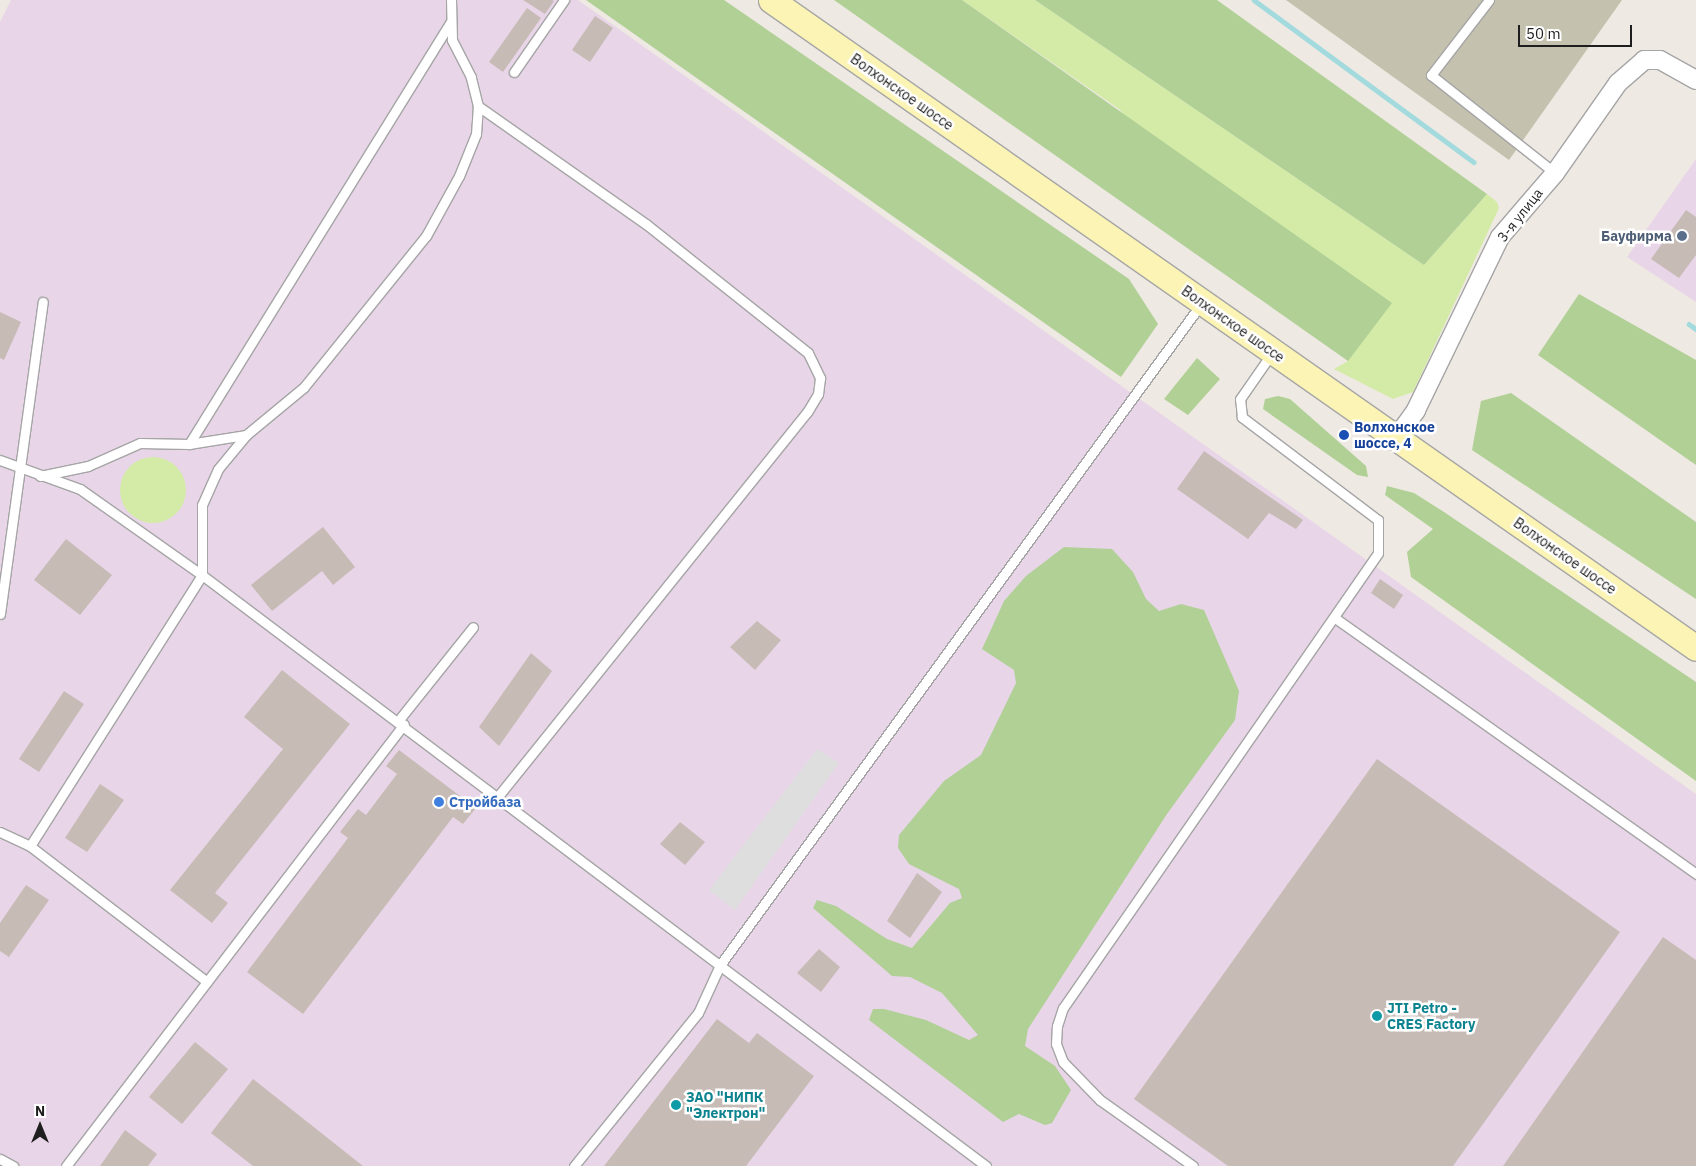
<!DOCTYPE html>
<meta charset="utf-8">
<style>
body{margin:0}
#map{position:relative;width:1696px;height:1166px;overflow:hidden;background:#efe9e3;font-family:"IBM Plex Sans",sans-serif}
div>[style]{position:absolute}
.industrial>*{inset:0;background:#e8d5e8}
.construction>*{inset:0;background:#c4c1ae}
.grass>*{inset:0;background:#d3eba7}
.round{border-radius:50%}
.forest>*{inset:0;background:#b0d096}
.parking>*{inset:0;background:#dedede}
.stream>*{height:4.5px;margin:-2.25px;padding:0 2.25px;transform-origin:2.25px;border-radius:2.25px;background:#a2dade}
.building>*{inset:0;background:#c7bbb6}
.roads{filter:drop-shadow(1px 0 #a5a5a5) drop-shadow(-1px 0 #a5a5a5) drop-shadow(0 1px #a5a5a5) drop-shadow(0 -1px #a5a5a5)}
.service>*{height:9px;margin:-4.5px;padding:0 4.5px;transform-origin:4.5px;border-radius:4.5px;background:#fff}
.minor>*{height:18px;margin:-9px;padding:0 9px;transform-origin:9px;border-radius:9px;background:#fff}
.secondary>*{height:25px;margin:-12.5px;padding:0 12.5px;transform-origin:12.5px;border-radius:12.5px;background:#fbf4b5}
.dots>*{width:14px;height:14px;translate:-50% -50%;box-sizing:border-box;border:2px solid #fff;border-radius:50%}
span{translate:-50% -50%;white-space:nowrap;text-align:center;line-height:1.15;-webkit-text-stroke:5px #fff;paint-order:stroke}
.street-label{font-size:14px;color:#1e1e1e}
.service-label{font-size:14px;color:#4e5e75;font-weight:700}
.right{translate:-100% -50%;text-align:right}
.transit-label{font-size:14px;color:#164399;font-weight:700}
.left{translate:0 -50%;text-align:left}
.shop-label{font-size:14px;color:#366cbe;font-weight:700}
.culture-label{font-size:14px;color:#0d838f;font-weight:700}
.north{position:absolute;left:15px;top:1101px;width:50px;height:50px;-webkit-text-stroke:4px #fff;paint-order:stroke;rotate:0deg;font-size:14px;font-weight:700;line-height:20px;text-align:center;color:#1e1e1e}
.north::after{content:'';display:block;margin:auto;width:18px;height:22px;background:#1e1e1e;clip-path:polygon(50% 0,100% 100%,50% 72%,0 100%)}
.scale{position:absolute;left:1518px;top:25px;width:114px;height:22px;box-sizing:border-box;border:2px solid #1e1e1e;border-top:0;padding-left:6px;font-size:15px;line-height:18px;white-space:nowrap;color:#1e1e1e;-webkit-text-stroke:4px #fff;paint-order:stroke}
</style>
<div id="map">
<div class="industrial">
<div style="clip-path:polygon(11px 0,578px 0,1696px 794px,1696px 1166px,0 1166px,0 22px)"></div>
<div style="clip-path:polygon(1696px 159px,1696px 302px,1627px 257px)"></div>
</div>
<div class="construction">
<div style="clip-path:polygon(1286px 0,1622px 0,1509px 160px)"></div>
</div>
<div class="grass">
<div style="clip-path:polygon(962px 0,1035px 0,1424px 265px,1487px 194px,1497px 202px,1499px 208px,1413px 392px,1393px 399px,1334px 369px,1348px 361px,1119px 109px)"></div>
<div class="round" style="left:120px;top:457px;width:66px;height:66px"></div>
</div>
<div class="forest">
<div style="clip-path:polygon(586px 0,724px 0,1129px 279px,1158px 324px,1121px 377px)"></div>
<div style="clip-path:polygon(834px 0,962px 0,1392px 303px,1348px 361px)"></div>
<div style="clip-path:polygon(1035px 0,1217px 0,1487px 194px,1424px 265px)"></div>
<div style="clip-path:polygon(1579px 294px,1696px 360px,1696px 465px,1538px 355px)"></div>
<div style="clip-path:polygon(1197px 358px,1220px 379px,1188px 415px,1164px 399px)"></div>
<div style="clip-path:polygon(1511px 393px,1696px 522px,1696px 599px,1472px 450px,1481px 401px)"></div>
<div style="clip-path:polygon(1278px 396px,1290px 399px,1366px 466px,1368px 477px,1357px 475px,1263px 409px,1265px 399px)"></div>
<div style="clip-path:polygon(1387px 486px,1414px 493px,1444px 512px,1696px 682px,1696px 781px,1411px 577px,1407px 552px,1433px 529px,1385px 495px)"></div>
<div style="clip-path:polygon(1064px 547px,1112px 549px,1133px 572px,1146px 599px,1159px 611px,1181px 604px,1204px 610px,1239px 691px,1235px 720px,1167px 814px,1028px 1029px,1025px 1046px,1055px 1066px,1071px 1090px,1052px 1123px,1045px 1125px,1019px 1114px,1003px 1122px,869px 1020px,873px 1009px,884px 1009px,926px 1020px,969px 1040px,978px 1035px,942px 993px,910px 977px,892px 976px,813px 908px,817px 900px,836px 906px,887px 939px,912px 948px,950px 903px,962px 898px,959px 889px,909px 864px,898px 848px,899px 835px,944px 781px,981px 755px,1016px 683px,1014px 670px,982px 649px,1004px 601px,1026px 576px)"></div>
</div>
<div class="parking">
<div style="clip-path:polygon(817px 749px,839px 763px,735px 910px,709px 890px)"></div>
</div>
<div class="stream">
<div style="left:1254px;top:0;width:273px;rotate:36.4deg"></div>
<div style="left:1689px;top:324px;width:9px;rotate:36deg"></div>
</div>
<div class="building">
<div style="clip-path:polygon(523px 0,552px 0,554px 1px,545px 14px)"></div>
<div style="clip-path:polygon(527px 8px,541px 18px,503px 72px,489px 62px)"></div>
<div style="clip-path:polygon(595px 16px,613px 28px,590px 62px,572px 50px)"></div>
<div style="clip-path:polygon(1686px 210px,1696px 217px,1696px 255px,1679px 278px,1651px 259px)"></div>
<div style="clip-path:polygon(0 312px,21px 322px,4px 360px,0 358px)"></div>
<div style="clip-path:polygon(1204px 451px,1303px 520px,1296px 529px,1269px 513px,1248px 539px,1177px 489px)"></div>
<div style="clip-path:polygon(323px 527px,355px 567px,333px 585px,322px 571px,272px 611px,251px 585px)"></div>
<div style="clip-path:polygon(66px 539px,112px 575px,80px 615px,34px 580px)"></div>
<div style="clip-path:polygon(1380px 579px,1403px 595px,1394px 609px,1371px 593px)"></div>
<div style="clip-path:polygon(757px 621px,781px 640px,755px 670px,730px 647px)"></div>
<div style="clip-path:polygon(531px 653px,552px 671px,499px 746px,479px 727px)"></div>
<div style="clip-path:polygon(282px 670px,350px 724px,215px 893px,228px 903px,212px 923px,170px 890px,283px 749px,244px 717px)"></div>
<div style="clip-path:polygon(64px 691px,84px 704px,39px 772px,19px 759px)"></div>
<div style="clip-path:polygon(399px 750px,476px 808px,463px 824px,453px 817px,303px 1014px,247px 972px,348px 838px,340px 832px,358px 809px,366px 815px,397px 774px,386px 766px)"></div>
<div style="clip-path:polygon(1377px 759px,1620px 932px,1453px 1166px,1228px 1166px,1134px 1099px)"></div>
<div style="clip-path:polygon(100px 784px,124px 800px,87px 852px,65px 838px)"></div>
<div style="clip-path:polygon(680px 822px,705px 842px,685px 865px,660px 844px)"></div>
<div style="clip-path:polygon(917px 873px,942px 892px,910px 938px,887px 921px)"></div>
<div style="clip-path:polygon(26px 885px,49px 900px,9px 957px,0 951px,0 923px)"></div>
<div style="clip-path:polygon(1663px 937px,1696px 960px,1696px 1166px,1503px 1166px)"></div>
<div style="clip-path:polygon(819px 949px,840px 967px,821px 992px,797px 973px)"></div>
<div style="clip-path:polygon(717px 1019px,749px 1043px,757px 1033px,814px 1076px,746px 1166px,604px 1166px)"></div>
<div style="clip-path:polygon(195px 1042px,228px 1069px,182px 1124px,149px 1097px)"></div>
<div style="clip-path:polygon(253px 1079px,363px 1166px,253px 1166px,211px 1133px)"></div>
<div style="clip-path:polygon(125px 1130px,157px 1154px,148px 1166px,100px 1166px)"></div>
</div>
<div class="roads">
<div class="service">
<div style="left:1489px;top:0;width:95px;rotate:127.7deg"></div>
<div style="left:1431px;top:75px;width:158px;rotate:38.3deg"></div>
<div style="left:514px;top:72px;width:88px;rotate:-55.2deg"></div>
<div style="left:478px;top:106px;width:205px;rotate:35.1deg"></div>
<div style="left:646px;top:224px;width:207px;rotate:38.5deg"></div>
<div style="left:808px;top:353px;width:28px;rotate:64deg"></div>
<div style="left:820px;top:378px;width:16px;rotate:97deg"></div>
<div style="left:818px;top:394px;width:21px;rotate:121deg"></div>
<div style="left:807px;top:412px;width:491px;rotate:128.8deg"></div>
<div style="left:189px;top:444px;width:495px;rotate:-58.2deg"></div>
<div style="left:0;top:460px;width:85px;rotate:19.9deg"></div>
<div style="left:80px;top:489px;width:149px;rotate:35.2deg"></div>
<div style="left:202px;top:575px;width:982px;rotate:37.01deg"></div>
<div style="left:40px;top:476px;width:49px;rotate:-11.8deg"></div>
<div style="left:88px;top:466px;width:57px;rotate:-23.9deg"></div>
<div style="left:140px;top:443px;width:49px;rotate:1.2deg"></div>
<div style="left:189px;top:444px;width:58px;rotate:-9deg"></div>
<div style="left:0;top:614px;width:315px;rotate:-82.2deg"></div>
<div style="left:1335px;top:618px;width:443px;rotate:35.3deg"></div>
<div style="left:398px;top:721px;width:120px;rotate:-51.4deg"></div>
<div style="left:0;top:832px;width:33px;rotate:25deg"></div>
<div style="left:30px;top:846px;width:321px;rotate:-57.6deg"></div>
<div style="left:202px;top:575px;width:70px;rotate:-90deg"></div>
<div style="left:202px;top:505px;width:39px;rotate:-66deg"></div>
<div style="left:218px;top:469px;width:44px;rotate:-50.5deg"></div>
<div style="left:246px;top:435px;width:75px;rotate:-39.6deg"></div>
<div style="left:304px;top:387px;width:194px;rotate:-51.1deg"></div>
<div style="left:426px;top:236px;width:68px;rotate:-61.2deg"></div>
<div style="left:459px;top:176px;width:45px;rotate:-68deg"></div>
<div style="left:476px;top:134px;width:28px;rotate:-86deg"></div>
<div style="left:478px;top:106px;width:30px;rotate:-104deg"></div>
<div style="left:471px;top:77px;width:42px;rotate:-117.2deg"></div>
<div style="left:452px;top:40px;width:40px;rotate:-91.4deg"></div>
<div style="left:30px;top:846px;width:223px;rotate:37.5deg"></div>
<div style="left:0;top:1159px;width:15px;rotate:28deg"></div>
<div style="left:66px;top:1166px;width:556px;rotate:-52.59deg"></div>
<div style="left:574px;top:1166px;width:197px;rotate:-51deg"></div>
<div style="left:698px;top:1013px;width:53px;rotate:-65.4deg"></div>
<div style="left:720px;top:965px;width:817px;rotate:-53.96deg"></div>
<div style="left:1193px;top:1166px;width:114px;rotate:-144.6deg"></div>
<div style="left:1100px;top:1100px;width:53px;rotate:-134.2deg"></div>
<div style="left:1063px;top:1062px;width:19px;rotate:-111deg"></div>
<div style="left:1056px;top:1044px;width:18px;rotate:-87deg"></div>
<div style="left:1057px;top:1026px;width:19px;rotate:-72deg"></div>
<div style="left:1063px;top:1008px;width:553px;rotate:-55.3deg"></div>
<div style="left:1378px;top:553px;width:33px;rotate:-90deg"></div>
<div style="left:1378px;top:520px;width:171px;rotate:-142.9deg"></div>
<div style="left:1242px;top:417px;width:18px;rotate:-96deg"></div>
<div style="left:1240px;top:399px;width:56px;rotate:-55.2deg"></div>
</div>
<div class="minor">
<div style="left:1396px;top:438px;width:34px;rotate:-54deg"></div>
<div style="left:1416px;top:410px;width:192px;rotate:-64.1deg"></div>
<div style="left:1500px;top:237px;width:84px;rotate:-49.3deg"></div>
<div style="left:1555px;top:173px;width:110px;rotate:-55deg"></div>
<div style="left:1618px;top:83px;width:35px;rotate:-41deg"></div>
<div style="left:1644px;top:60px;width:16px"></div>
<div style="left:1660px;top:60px;width:41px;rotate:29.1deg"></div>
</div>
<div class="secondary">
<div style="left:771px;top:0;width:1129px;rotate:35.01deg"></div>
</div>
</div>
<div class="dots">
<div style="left:1682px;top:236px;background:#5c6f8a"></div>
<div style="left:1344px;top:435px;background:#1a4fb4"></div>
<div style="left:439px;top:802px;background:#3f7fe0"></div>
<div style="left:1377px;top:1016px;background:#0f9aa8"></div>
<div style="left:676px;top:1105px;background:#0f9aa8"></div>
</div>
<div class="street-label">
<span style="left:902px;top:92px;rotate:35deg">Волхонское шоссе</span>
<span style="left:1520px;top:215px;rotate:-52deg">3-я улица</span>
<span style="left:1233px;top:324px;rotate:35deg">Волхонское шоссе</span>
<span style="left:1565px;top:556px;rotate:35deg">Волхонское шоссе</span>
</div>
<div class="service-label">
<span class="right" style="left:1672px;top:236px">Бауфирма</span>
</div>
<div class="transit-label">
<span class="left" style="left:1354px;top:435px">Волхонское<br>шоссе, 4</span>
</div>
<div class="shop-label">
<span class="left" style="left:449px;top:802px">Стройбаза</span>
</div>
<div class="culture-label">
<span class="left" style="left:1387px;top:1016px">JTI Petro -<br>CRES Factory</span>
<span class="left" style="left:686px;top:1105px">ЗАО "НИПК<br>"Электрон"</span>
</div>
<div class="north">N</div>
<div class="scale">50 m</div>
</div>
